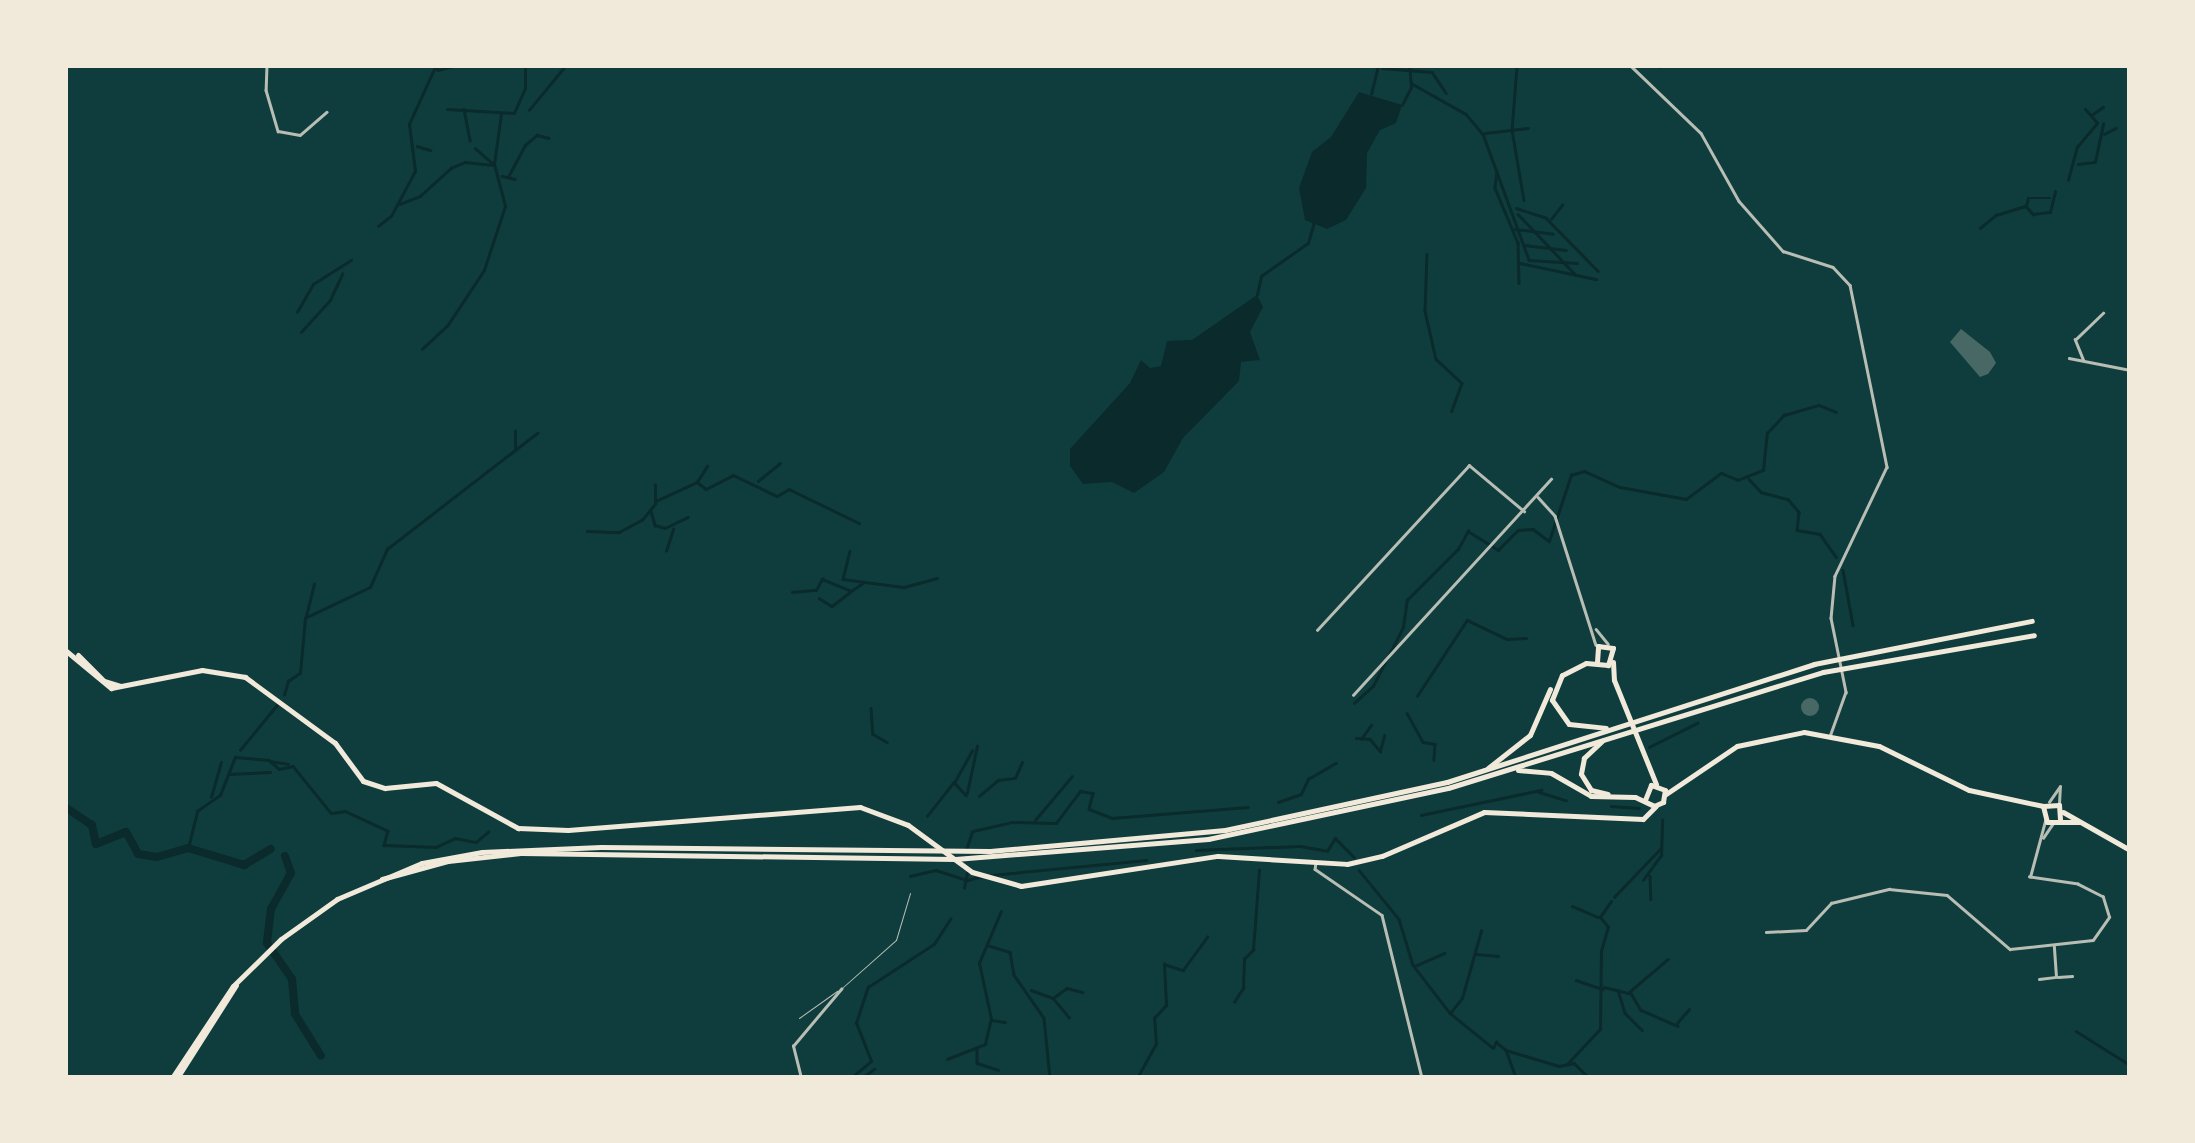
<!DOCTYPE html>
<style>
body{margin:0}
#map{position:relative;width:2195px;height:1143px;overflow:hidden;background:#0f3d3e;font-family:Literata,serif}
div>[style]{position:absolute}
.water>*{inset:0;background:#0a2a2b}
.stream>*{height:2.5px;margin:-1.25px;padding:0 1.25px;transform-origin:1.25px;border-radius:1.25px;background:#0a2a2b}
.river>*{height:8px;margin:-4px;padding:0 4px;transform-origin:4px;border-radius:4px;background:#0a2a2b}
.building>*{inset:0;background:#486865}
.round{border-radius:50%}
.service>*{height:1px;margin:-0.5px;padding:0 0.5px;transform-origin:0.5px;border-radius:0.5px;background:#b8beb3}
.minor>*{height:2.5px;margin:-1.25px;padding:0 1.25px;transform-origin:1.25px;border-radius:1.25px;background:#b8beb3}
.primary>*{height:5px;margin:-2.5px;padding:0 2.5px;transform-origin:2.5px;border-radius:2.5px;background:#f1e9da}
.trunk>*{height:5px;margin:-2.5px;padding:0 2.5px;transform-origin:2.5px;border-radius:2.5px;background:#f1e9da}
span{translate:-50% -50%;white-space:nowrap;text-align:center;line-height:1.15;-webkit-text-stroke:10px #f1e9da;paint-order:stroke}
.frame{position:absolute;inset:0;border:68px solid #f1e9da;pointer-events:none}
</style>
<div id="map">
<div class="water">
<div style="clip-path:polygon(1359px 92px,1402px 105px,1396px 123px,1380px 130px,1367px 153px,1366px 188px,1346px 220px,1327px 229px,1305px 220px,1299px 188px,1312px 152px,1331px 137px)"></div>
<div style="clip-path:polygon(1257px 295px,1263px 307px,1250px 332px,1260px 360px,1241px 362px,1239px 381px,1183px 438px,1164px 472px,1134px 493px,1112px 482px,1083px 484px,1070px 466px,1070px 449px,1130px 383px,1141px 360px,1150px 368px,1161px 366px,1167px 341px,1192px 340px)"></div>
</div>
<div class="stream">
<div style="left:434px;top:65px;width:6px;rotate:51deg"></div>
<div style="left:438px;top:70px;width:20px;rotate:-15deg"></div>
<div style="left:1659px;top:65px;width:2px;rotate:63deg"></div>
<div style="left:1517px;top:67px;width:63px;rotate:94.5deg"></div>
<div style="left:1512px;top:130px;width:71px;rotate:80.3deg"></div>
<div style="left:1382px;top:68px;width:50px;rotate:4.6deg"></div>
<div style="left:1432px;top:72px;width:25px;rotate:56deg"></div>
<div style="left:1411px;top:83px;width:63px;rotate:29.4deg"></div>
<div style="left:1466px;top:114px;width:26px;rotate:50deg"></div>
<div style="left:1483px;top:134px;width:134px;rotate:69.9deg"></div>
<div style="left:1529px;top:260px;width:48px;rotate:3.6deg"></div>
<div style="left:1371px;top:94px;width:30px;rotate:-76deg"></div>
<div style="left:1402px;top:105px;width:20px;rotate:-63deg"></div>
<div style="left:1411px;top:87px;width:22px;rotate:-95deg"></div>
<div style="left:447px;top:109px;width:67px;rotate:3.4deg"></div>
<div style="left:514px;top:113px;width:27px;rotate:-66deg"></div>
<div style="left:525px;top:88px;width:23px;rotate:-90deg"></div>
<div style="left:464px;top:109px;width:32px;rotate:79deg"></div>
<div style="left:529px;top:110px;width:58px;rotate:-50.6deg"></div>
<div style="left:2093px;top:114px;width:12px;rotate:-35deg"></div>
<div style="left:1485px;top:133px;width:43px;rotate:-6.6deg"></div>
<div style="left:2104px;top:134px;width:13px;rotate:-27deg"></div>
<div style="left:417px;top:146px;width:14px;rotate:17deg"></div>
<div style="left:475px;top:148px;width:23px;rotate:41deg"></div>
<div style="left:2078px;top:164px;width:17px;rotate:-7deg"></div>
<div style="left:2095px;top:162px;width:39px;rotate:-78deg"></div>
<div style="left:1497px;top:171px;width:17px;rotate:97deg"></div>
<div style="left:1495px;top:188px;width:60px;rotate:67.3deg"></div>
<div style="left:1518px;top:243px;width:40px;rotate:88.6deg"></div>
<div style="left:502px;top:176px;width:13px;rotate:13deg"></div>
<div style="left:508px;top:177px;width:36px;rotate:-62deg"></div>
<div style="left:525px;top:145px;width:16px;rotate:-40deg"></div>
<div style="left:537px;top:135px;width:12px;rotate:14deg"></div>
<div style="left:2068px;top:180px;width:34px;rotate:-75deg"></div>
<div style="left:2077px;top:147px;width:31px;rotate:-50deg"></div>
<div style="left:2097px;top:123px;width:18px;rotate:-131deg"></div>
<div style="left:400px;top:204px;width:22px;rotate:-22deg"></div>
<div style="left:420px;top:196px;width:42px;rotate:-42.1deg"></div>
<div style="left:451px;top:168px;width:15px;rotate:-23deg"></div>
<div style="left:465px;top:162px;width:27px;rotate:6deg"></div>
<div style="left:2026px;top:206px;width:11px;rotate:49deg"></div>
<div style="left:2033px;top:214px;width:17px;rotate:-7deg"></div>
<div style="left:2050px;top:212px;width:21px;rotate:-76deg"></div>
<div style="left:1516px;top:208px;width:32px;rotate:18deg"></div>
<div style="left:1546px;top:218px;width:74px;rotate:45.5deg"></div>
<div style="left:1518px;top:214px;width:83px;rotate:46.5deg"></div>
<div style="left:1551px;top:219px;width:18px;rotate:-52deg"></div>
<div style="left:378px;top:226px;width:16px;rotate:-38deg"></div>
<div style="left:391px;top:216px;width:51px;rotate:-61.9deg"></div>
<div style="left:415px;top:171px;width:47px;rotate:-97.3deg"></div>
<div style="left:409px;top:124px;width:63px;rotate:-65.5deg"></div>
<div style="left:1980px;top:228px;width:21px;rotate:-39deg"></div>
<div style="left:1996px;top:215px;width:31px;rotate:-17deg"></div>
<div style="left:2026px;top:206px;width:8px;rotate:-76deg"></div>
<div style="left:2028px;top:198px;width:22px"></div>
<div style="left:1515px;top:229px;width:38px;rotate:7deg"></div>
<div style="left:1523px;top:245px;width:43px;rotate:6.6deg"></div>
<div style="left:1427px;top:254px;width:57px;rotate:92deg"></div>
<div style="left:1425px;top:311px;width:49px;rotate:77.1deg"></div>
<div style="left:1436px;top:359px;width:35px;rotate:43deg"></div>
<div style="left:1462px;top:383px;width:30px;rotate:110deg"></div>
<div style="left:1520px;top:263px;width:78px;rotate:11.9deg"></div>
<div style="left:1257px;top:295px;width:19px;rotate:-78deg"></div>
<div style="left:1261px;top:276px;width:57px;rotate:-35.1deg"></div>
<div style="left:1308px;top:243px;width:22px;rotate:-74deg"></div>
<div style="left:297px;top:312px;width:32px;rotate:-60deg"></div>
<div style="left:313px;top:284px;width:45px;rotate:-32.3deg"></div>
<div style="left:301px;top:332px;width:43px;rotate:-47.8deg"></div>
<div style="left:330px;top:300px;width:29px;rotate:-65deg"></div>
<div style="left:422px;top:349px;width:34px;rotate:-43deg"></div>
<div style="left:447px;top:326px;width:67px;rotate:-56.5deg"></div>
<div style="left:484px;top:270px;width:67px;rotate:-71.8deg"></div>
<div style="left:505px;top:206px;width:43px;rotate:-104.7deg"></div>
<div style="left:494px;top:164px;width:50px;rotate:-82deg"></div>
<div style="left:515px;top:448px;width:17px;rotate:-90deg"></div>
<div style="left:1749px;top:479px;width:18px;rotate:47deg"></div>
<div style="left:1761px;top:492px;width:28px;rotate:15deg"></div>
<div style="left:1788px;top:499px;width:17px;rotate:50deg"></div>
<div style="left:1799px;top:512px;width:18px;rotate:96deg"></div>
<div style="left:1797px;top:530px;width:23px;rotate:10deg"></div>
<div style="left:1820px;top:534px;width:28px;rotate:55deg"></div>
<div style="left:758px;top:481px;width:28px;rotate:-39deg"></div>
<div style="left:697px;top:482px;width:19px;rotate:-58deg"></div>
<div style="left:656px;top:501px;width:45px;rotate:-24.9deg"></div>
<div style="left:697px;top:482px;width:11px;rotate:38deg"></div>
<div style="left:706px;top:489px;width:30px;rotate:-27deg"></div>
<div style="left:733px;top:475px;width:49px;rotate:25.5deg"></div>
<div style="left:777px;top:496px;width:14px;rotate:-30deg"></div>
<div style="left:789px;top:489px;width:78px;rotate:25.9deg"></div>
<div style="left:651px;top:511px;width:15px;rotate:74deg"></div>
<div style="left:655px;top:525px;width:10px;rotate:17deg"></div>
<div style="left:665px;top:528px;width:25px;rotate:-26deg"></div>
<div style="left:587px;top:531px;width:32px;rotate:2deg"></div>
<div style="left:619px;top:532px;width:26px;rotate:-28deg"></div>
<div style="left:642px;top:520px;width:21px;rotate:-51deg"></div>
<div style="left:655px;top:504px;width:19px;rotate:-90deg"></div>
<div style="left:666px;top:551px;width:23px;rotate:-72deg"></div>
<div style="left:850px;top:551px;width:29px;rotate:104deg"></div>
<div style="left:843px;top:579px;width:62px;rotate:7.5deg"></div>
<div style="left:904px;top:587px;width:34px;rotate:-15deg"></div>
<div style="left:1843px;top:570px;width:56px;rotate:79.7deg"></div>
<div style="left:792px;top:592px;width:24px;rotate:-5deg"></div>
<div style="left:816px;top:590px;width:13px;rotate:-61deg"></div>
<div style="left:822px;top:579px;width:31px;rotate:22deg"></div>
<div style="left:851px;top:591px;width:14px;rotate:-34deg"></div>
<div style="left:819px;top:598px;width:15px;rotate:32deg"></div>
<div style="left:832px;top:606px;width:23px;rotate:-38deg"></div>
<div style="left:306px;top:616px;width:33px;rotate:-76deg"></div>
<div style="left:284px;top:695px;width:15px;rotate:-74deg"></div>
<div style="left:288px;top:681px;width:14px;rotate:-34deg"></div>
<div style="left:300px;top:673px;width:55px;rotate:-84.8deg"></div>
<div style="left:305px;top:618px;width:72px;rotate:-25.5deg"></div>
<div style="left:370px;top:587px;width:42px;rotate:-65.9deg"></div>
<div style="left:387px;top:549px;width:190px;rotate:-37.7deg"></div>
<div style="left:1417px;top:696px;width:91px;rotate:-56.7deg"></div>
<div style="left:1467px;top:620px;width:44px;rotate:25.4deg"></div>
<div style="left:1507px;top:639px;width:19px;rotate:-3deg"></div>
<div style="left:1354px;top:703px;width:25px;rotate:-42deg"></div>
<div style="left:1373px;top:686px;width:66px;rotate:-63deg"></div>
<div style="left:1403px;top:627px;width:27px;rotate:-82deg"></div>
<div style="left:1407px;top:600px;width:72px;rotate:-45deg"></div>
<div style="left:1458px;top:549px;width:21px;rotate:-61deg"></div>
<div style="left:1468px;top:531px;width:36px;rotate:32deg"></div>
<div style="left:1498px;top:550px;width:28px;rotate:-45deg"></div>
<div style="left:1518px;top:530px;width:15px;rotate:-4deg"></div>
<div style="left:1533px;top:529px;width:20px;rotate:37deg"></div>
<div style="left:1549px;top:541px;width:70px;rotate:-71.6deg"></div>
<div style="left:1571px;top:475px;width:14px;rotate:-17deg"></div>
<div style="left:1584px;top:471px;width:39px;rotate:24deg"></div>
<div style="left:1620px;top:487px;width:67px;rotate:10.3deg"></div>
<div style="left:1686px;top:499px;width:44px;rotate:-36.6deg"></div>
<div style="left:1721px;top:473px;width:18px;rotate:22deg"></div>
<div style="left:1738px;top:480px;width:27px;rotate:-22deg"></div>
<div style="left:1763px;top:470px;width:37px;rotate:-84deg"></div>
<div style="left:1767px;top:433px;width:25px;rotate:-47deg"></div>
<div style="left:1784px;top:415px;width:36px;rotate:-16deg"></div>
<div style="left:1819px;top:405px;width:18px;rotate:22deg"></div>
<div style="left:871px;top:708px;width:26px;rotate:86deg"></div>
<div style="left:873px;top:734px;width:16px;rotate:30deg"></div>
<div style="left:1407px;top:713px;width:33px;rotate:61deg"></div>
<div style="left:1423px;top:742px;width:12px;rotate:9deg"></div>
<div style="left:1435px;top:744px;width:16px;rotate:94deg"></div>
<div style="left:1356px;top:738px;width:14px;rotate:4deg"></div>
<div style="left:1370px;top:739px;width:16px;rotate:50deg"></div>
<div style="left:1380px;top:751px;width:16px;rotate:-75deg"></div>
<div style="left:1361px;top:739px;width:17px;rotate:-54deg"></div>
<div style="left:1649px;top:747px;width:54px;rotate:-26.6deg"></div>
<div style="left:240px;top:750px;width:58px;rotate:-50.6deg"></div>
<div style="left:270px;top:761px;width:18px;rotate:9deg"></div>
<div style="left:229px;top:774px;width:41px;rotate:-2.8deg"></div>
<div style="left:1539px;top:792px;width:28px;rotate:17deg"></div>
<div style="left:967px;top:793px;width:48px;rotate:-78deg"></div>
<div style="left:966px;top:796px;width:18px;rotate:-133deg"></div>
<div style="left:954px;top:783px;width:37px;rotate:-61deg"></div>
<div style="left:979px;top:796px;width:25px;rotate:-40deg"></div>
<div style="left:998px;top:780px;width:17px;rotate:-7deg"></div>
<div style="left:1015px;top:778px;width:17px;rotate:-66deg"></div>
<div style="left:211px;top:797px;width:36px;rotate:-74deg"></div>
<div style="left:1278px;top:802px;width:24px;rotate:-19deg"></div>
<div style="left:1301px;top:794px;width:17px;rotate:-65deg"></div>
<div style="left:1308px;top:779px;width:32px;rotate:-30deg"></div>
<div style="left:1611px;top:806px;width:28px;rotate:4deg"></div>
<div style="left:1421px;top:815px;width:123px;rotate:-11.8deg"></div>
<div style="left:927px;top:816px;width:42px;rotate:-51.8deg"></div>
<div style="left:1035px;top:820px;width:57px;rotate:-49.9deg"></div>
<div style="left:973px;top:831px;width:39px;rotate:-13deg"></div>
<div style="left:1011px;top:822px;width:45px;rotate:1.3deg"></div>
<div style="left:1056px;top:823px;width:40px;rotate:-53deg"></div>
<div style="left:1080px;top:791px;width:13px;rotate:9deg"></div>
<div style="left:1093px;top:793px;width:16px;rotate:104deg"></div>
<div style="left:1089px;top:809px;width:25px;rotate:21deg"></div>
<div style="left:1112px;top:818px;width:136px;rotate:-4.6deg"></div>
<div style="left:188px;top:848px;width:38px;rotate:-76deg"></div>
<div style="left:197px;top:811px;width:28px;rotate:-35deg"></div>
<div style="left:220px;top:795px;width:41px;rotate:-68.5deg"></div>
<div style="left:235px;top:757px;width:34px;rotate:5deg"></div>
<div style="left:269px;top:760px;width:13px;rotate:42deg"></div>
<div style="left:279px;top:769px;width:14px;rotate:-12deg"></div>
<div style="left:293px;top:766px;width:60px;rotate:51deg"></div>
<div style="left:331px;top:813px;width:14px;rotate:-8deg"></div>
<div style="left:345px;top:811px;width:47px;rotate:24.9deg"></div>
<div style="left:388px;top:831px;width:15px;rotate:106deg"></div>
<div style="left:384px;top:845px;width:52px;rotate:2.2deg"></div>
<div style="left:436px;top:847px;width:21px;rotate:-25deg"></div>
<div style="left:455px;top:838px;width:21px;rotate:11deg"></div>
<div style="left:476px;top:842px;width:16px;rotate:-40deg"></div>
<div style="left:966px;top:850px;width:19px;rotate:-72deg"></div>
<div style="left:1196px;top:850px;width:104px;rotate:-2.2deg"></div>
<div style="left:1300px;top:846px;width:27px;rotate:10deg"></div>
<div style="left:1327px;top:851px;width:15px;rotate:-58deg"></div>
<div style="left:1335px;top:838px;width:27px;rotate:45deg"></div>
<div style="left:1359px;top:870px;width:63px;rotate:50.8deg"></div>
<div style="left:1399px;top:919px;width:48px;rotate:73.1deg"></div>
<div style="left:1413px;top:965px;width:61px;rotate:52.4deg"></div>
<div style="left:1450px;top:1013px;width:55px;rotate:39.1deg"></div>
<div style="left:1493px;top:1048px;width:7px;rotate:-63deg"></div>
<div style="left:1496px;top:1042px;width:13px;rotate:39deg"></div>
<div style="left:1506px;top:1050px;width:30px;rotate:70deg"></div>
<div style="left:991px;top:875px;width:156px;rotate:-5.5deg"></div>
<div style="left:910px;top:876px;width:27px;rotate:-13deg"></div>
<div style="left:936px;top:870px;width:33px;rotate:18deg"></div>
<div style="left:967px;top:880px;width:16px;rotate:-14deg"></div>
<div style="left:1650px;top:876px;width:23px;rotate:88deg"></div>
<div style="left:1643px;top:880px;width:31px;rotate:-54deg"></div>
<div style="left:1661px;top:855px;width:35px;rotate:-88deg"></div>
<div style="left:964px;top:888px;width:15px;rotate:-79deg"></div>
<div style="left:1614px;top:897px;width:68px;rotate:-46.2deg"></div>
<div style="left:1572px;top:906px;width:28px;rotate:23deg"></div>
<div style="left:987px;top:945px;width:24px;rotate:17deg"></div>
<div style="left:1010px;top:952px;width:23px;rotate:80deg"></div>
<div style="left:1014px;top:975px;width:52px;rotate:55.1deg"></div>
<div style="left:1044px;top:1018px;width:60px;rotate:84.3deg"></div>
<div style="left:1476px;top:954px;width:22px;rotate:5deg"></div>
<div style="left:1415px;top:966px;width:32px;rotate:-24deg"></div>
<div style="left:1576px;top:980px;width:28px;rotate:19deg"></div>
<div style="left:1604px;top:987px;width:25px;rotate:14deg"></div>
<div style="left:1628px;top:993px;width:52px;rotate:-40.4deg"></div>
<div style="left:1031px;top:990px;width:23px;rotate:20deg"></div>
<div style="left:1053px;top:998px;width:25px;rotate:50deg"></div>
<div style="left:1618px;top:990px;width:24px;rotate:73deg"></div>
<div style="left:1625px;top:1013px;width:24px;rotate:45deg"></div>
<div style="left:1631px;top:993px;width:20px;rotate:60deg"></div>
<div style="left:1641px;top:1010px;width:40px;rotate:23.4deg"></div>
<div style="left:1053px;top:998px;width:17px;rotate:-36deg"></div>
<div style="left:1067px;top:988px;width:16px;rotate:15deg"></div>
<div style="left:1234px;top:1002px;width:17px;rotate:-57deg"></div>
<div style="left:1243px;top:988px;width:29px;rotate:-88deg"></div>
<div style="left:1244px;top:959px;width:13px;rotate:-45deg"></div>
<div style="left:1253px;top:950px;width:80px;rotate:-85.7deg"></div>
<div style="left:1451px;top:1012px;width:18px;rotate:-52deg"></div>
<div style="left:1462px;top:998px;width:70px;rotate:-74.2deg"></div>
<div style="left:992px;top:1020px;width:13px;rotate:9deg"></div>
<div style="left:1677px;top:1023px;width:18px;rotate:-49deg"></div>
<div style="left:2076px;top:1031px;width:64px;rotate:32.2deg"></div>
<div style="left:977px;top:1048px;width:15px;rotate:90deg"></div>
<div style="left:977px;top:1063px;width:22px;rotate:18deg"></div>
<div style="left:1506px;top:1050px;width:55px;rotate:16.8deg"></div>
<div style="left:1559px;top:1066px;width:15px;rotate:-11deg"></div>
<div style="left:1574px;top:1063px;width:21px;rotate:45deg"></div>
<div style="left:947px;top:1059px;width:41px;rotate:-21.5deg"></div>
<div style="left:985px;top:1044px;width:26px;rotate:-77deg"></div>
<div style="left:991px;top:1019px;width:57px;rotate:-102.1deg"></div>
<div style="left:979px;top:963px;width:56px;rotate:-67.1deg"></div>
<div style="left:1567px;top:1064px;width:48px;rotate:-46.7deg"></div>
<div style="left:1600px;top:1029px;width:78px;rotate:-89.3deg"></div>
<div style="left:1601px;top:951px;width:25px;rotate:-74deg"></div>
<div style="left:1608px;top:927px;width:13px;rotate:-129deg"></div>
<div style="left:1600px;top:917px;width:19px;rotate:-55deg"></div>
<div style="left:851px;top:1078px;width:26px;rotate:-40deg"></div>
<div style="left:871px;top:1061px;width:41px;rotate:-111.5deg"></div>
<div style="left:856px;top:1023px;width:38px;rotate:-72deg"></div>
<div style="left:868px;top:987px;width:79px;rotate:-33.1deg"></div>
<div style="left:934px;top:944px;width:30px;rotate:-57deg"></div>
<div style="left:862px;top:1078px;width:15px;rotate:-37deg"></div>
<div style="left:1137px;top:1078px;width:39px;rotate:-61deg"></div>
<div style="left:1156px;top:1044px;width:26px;rotate:-94deg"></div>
<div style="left:1154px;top:1018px;width:18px;rotate:-47deg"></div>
<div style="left:1166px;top:1005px;width:41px;rotate:-92.8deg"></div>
<div style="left:1164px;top:964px;width:20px;rotate:18deg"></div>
<div style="left:1183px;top:970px;width:41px;rotate:-54deg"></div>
</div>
<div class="river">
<div style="left:65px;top:807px;width:32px;rotate:34deg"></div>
<div style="left:92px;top:825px;width:19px;rotate:78deg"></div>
<div style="left:96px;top:844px;width:32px;rotate:-22deg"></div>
<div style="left:126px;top:832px;width:25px;rotate:61deg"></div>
<div style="left:138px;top:854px;width:19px;rotate:9deg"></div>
<div style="left:157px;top:857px;width:32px;rotate:-16deg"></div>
<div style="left:188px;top:848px;width:59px;rotate:16.9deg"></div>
<div style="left:244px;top:865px;width:31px;rotate:-31deg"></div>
<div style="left:285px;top:856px;width:18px;rotate:71deg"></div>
<div style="left:291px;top:873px;width:41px;rotate:119.1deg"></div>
<div style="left:271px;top:909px;width:34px;rotate:97deg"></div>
<div style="left:267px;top:943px;width:44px;rotate:55.2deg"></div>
<div style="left:292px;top:979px;width:35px;rotate:85deg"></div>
<div style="left:295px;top:1014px;width:49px;rotate:58.2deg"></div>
</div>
<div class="building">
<div style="clip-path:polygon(1961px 329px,1990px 352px,1996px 363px,1988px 374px,1980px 377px,1950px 342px)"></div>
<div class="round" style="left:1801px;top:698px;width:18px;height:18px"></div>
</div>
<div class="service">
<div style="left:843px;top:987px;width:71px;rotate:-41.6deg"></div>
<div style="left:896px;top:940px;width:49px;rotate:-73.4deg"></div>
<div style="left:799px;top:1018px;width:47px;rotate:-35.4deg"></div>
</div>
<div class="minor">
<div style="left:267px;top:65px;width:25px;rotate:92deg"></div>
<div style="left:266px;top:90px;width:43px;rotate:73.7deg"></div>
<div style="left:278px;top:131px;width:22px;rotate:10deg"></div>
<div style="left:300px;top:135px;width:35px;rotate:-41deg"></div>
<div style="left:1630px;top:65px;width:98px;rotate:43.8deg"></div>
<div style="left:1701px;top:133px;width:78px;rotate:60.8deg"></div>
<div style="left:1739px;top:201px;width:67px;rotate:48.7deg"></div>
<div style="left:1783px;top:251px;width:52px;rotate:17.7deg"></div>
<div style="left:1833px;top:267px;width:25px;rotate:47deg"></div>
<div style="left:1850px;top:285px;width:186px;rotate:78.5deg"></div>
<div style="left:1887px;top:467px;width:121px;rotate:115.5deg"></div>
<div style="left:1835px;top:576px;width:42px;rotate:95.4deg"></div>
<div style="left:1831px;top:618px;width:76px;rotate:78.5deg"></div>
<div style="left:1846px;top:692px;width:45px;rotate:109.7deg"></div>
<div style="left:2069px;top:358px;width:62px;rotate:11.1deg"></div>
<div style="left:2083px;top:360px;width:22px;rotate:-112deg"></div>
<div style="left:2075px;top:340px;width:39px;rotate:-44deg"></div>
<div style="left:1538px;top:497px;width:25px;rotate:48deg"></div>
<div style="left:1555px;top:516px;width:135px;rotate:72.4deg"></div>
<div style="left:1596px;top:629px;width:19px;rotate:51deg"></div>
<div style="left:1317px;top:630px;width:224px;rotate:-47.3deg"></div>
<div style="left:1469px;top:465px;width:72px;rotate:39.9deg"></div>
<div style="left:1353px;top:695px;width:293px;rotate:-47.5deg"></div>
<div style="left:2049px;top:802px;width:19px;rotate:-55deg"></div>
<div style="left:2059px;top:804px;width:17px;rotate:-87deg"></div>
<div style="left:2043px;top:838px;width:18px;rotate:-56deg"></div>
<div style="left:1316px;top:863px;width:6px;rotate:99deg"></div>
<div style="left:1315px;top:869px;width:81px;rotate:34.5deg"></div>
<div style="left:1382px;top:915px;width:168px;rotate:76.2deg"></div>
<div style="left:1766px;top:932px;width:40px;rotate:-2.9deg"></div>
<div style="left:1806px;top:930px;width:37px;rotate:-47deg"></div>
<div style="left:1831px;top:903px;width:60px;rotate:-13.6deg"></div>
<div style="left:1889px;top:889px;width:58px;rotate:5.9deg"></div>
<div style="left:1947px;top:895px;width:83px;rotate:40.6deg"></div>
<div style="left:2010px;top:949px;width:83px;rotate:-6.2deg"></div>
<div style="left:2093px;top:940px;width:28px;rotate:-55deg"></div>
<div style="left:2109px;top:917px;width:21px;rotate:-107deg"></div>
<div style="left:2103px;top:897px;width:28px;rotate:-153deg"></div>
<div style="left:2078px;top:884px;width:49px;rotate:-171.7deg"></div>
<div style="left:2030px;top:877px;width:58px;rotate:-75deg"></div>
<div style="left:2058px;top:977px;width:14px;rotate:-4deg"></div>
<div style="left:2039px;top:979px;width:17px;rotate:-7deg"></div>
<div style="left:2056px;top:977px;width:30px;rotate:-94deg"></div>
<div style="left:801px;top:1078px;width:33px;rotate:-104deg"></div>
<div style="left:793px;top:1046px;width:75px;rotate:-49.9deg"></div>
</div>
<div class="primary">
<div style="left:65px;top:650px;width:60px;rotate:39.6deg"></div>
<div style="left:111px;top:688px;width:93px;rotate:-11.2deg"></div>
<div style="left:202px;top:670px;width:44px;rotate:9.2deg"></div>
<div style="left:245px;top:677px;width:112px;rotate:36.3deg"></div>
<div style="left:335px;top:743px;width:47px;rotate:53.6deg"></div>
<div style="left:363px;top:781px;width:23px;rotate:18deg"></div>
<div style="left:385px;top:788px;width:51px;rotate:-5.6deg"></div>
<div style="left:436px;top:783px;width:94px;rotate:28.8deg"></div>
<div style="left:518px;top:828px;width:50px;rotate:2.3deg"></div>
<div style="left:568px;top:830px;width:293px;rotate:-4.5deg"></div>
<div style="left:860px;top:807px;width:51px;rotate:20.6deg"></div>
<div style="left:908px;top:825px;width:79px;rotate:36.3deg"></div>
<div style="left:972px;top:872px;width:51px;rotate:15.9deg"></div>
<div style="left:1021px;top:886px;width:199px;rotate:-8.7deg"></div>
<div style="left:1218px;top:856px;width:129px;rotate:3.5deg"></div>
<div style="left:1347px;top:864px;width:36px;rotate:-13deg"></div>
<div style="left:1382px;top:856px;width:111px;rotate:-23.3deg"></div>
<div style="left:1484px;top:812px;width:159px;rotate:2.5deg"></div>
<div style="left:1643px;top:819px;width:18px;rotate:-45deg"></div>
<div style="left:78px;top:655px;width:37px;rotate:45deg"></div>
<div style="left:104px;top:681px;width:17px;rotate:17deg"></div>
<div style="left:1666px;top:794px;width:86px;rotate:-34.1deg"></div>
<div style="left:1737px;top:746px;width:68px;rotate:-11.8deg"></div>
<div style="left:1804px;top:732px;width:76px;rotate:10.6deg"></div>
<div style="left:1879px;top:746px;width:100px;rotate:26.1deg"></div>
<div style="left:1969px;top:790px;width:76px;rotate:12.2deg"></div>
<div style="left:2063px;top:812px;width:77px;rotate:29.6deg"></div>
<div style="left:2060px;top:819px;width:14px;rotate:-94deg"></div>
<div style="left:2059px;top:805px;width:16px;rotate:176deg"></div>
<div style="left:2043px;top:806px;width:16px;rotate:76deg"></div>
<div style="left:2047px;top:822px;width:32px"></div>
</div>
<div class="trunk">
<div style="left:1597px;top:662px;width:16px;rotate:-86deg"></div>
<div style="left:1598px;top:646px;width:15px;rotate:8deg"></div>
<div style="left:1613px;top:648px;width:18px;rotate:106deg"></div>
<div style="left:1608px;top:665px;width:22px;rotate:-175deg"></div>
<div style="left:1586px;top:663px;width:27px;rotate:153deg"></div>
<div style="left:1562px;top:675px;width:27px;rotate:112deg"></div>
<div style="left:1552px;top:700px;width:29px;rotate:55deg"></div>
<div style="left:1569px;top:724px;width:37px;rotate:6deg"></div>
<div style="left:1613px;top:662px;width:18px;rotate:87deg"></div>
<div style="left:1614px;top:680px;width:112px;rotate:68deg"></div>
<div style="left:1602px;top:741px;width:25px;rotate:137deg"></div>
<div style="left:1584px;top:758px;width:16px;rotate:101deg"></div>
<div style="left:1581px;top:774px;width:19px;rotate:58deg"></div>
<div style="left:1591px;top:790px;width:17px;rotate:13deg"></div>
<div style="left:1488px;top:768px;width:53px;rotate:-38.2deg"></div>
<div style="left:1530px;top:735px;width:50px;rotate:-66.5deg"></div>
<div style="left:1518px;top:770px;width:33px;rotate:5deg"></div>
<div style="left:1551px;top:773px;width:46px;rotate:29.9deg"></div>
<div style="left:1591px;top:796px;width:44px;rotate:1.3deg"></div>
<div style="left:1635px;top:797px;width:21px;rotate:25deg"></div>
<div style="left:1654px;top:806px;width:10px;rotate:-24deg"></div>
<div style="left:1663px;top:802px;width:12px;rotate:-81deg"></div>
<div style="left:1665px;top:790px;width:15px;rotate:-160deg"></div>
<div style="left:1651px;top:785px;width:16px;rotate:112deg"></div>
<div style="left:382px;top:879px;width:68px;rotate:-15.3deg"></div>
<div style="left:448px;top:861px;width:73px;rotate:-6.3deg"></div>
<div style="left:521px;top:853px;width:434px;rotate:0.8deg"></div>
<div style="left:955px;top:859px;width:254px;rotate:-4.5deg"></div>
<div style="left:1208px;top:839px;width:245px;rotate:-12deg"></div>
<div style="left:1448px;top:788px;width:393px;rotate:-17.2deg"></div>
<div style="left:1823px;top:672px;width:214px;rotate:-9.9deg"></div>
<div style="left:172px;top:1078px;width:110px;rotate:-56.5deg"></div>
<div style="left:233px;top:986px;width:67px;rotate:-44.4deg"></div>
<div style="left:281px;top:939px;width:69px;rotate:-35.5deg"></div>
<div style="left:337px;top:899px;width:92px;rotate:-23deg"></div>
<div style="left:422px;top:863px;width:61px;rotate:-10.4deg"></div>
<div style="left:482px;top:852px;width:119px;rotate:-2.4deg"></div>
<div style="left:601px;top:847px;width:389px;rotate:0.6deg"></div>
<div style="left:990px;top:851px;width:236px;rotate:-5.1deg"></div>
<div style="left:1225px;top:830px;width:227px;rotate:-12.2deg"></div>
<div style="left:1447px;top:782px;width:386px;rotate:-17.8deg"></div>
<div style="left:1814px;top:664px;width:222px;rotate:-11.2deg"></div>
<div style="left:177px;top:1078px;width:110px;rotate:-57.6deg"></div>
</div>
<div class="frame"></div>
</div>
